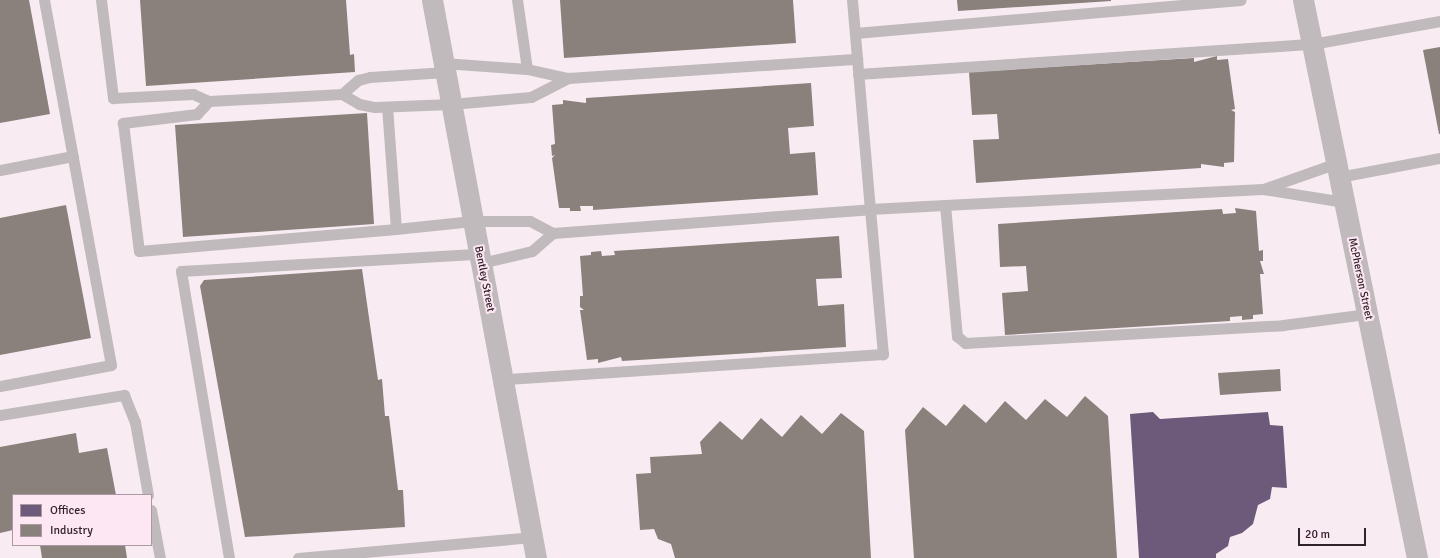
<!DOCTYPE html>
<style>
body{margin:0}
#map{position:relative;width:1440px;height:558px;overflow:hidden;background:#f8ecf2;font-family:Signika,sans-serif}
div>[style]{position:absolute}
.offices>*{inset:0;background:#6d597a}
.industry>*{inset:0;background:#8a817c}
.lane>*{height:11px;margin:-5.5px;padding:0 5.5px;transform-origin:5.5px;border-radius:5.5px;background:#c1babd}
.street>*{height:21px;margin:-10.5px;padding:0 10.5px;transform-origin:10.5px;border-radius:10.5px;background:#c1babd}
span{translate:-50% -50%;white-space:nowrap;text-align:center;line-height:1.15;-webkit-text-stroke:4px #fde7f3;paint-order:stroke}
.street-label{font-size:11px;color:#30232b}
.legend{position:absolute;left:12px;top:494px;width:140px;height:52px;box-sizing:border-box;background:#fde7f3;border:1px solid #ab99a3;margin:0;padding:5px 7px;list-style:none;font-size:12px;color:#30232b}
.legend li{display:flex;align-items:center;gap:8px;height:20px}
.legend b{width:20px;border:1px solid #ab99a3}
.scale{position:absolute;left:1298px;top:528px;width:68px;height:18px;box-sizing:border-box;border:2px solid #30232b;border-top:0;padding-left:5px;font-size:12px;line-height:14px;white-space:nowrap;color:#30232b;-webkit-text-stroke:3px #fde7f3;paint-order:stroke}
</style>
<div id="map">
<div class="offices">
<div style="clip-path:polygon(1153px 412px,1160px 419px,1268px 412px,1270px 425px,1283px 426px,1287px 488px,1272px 487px,1270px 499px,1258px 505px,1253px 524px,1242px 533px,1230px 537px,1228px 546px,1216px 554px,1216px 558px,1139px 558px,1130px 414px)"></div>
</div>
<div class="industry">
<div style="clip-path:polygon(0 0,29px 0,50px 114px,0 123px)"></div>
<div style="clip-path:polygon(140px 0,346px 0,350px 55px,354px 54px,355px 72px,146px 86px)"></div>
<div style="clip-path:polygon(560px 0,793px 0,796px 43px,564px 58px)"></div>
<div style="clip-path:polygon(957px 0,1111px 0,1111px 1px,958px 11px)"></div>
<div style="clip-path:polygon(1440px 47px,1440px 134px,1439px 134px,1423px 50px)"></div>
<div style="clip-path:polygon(1217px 56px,1217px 60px,1228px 59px,1235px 109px,1231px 110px,1235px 112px,1234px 162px,1224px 163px,1224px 167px,1201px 164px,1201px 168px,976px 183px,973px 140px,999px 139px,997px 114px,972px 115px,969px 72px,1194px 58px,1194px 62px)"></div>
<div style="clip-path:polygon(811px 83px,814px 126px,788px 128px,790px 154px,815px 152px,818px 195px,593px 210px,593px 206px,580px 206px,581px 211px,570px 211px,570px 208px,559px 208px,552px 158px,555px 155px,552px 156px,551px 145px,555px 144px,552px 105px,563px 104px,563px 100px,586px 103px,586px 98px)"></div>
<div style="clip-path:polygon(367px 113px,374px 224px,183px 237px,175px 125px)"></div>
<div style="clip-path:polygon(66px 205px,91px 338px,0 355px,0 218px)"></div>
<div style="clip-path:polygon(1235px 208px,1256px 211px,1259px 251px,1263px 250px,1263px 261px,1260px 261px,1264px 274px,1260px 274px,1263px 314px,1253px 315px,1253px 319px,1242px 320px,1242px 316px,1230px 317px,1230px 321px,1005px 335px,1002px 293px,1028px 291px,1026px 266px,1000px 267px,998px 224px,1222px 209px,1223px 214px,1236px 213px)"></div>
<div style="clip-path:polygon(839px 236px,842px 278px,816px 279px,818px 306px,844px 304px,846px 347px,622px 361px,621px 357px,598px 363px,598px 359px,587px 360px,580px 310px,584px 310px,580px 307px,580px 296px,583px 296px,580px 256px,591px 255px,591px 252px,601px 251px,602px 256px,615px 255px,614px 251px)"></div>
<div style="clip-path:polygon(362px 269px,378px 380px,382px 379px,385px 416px,389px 416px,398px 490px,403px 490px,405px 527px,245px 537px,200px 286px,204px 280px)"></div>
<div style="clip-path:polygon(1280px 369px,1281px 391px,1220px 395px,1218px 373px)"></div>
<div style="clip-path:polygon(1085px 396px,1108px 416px,1117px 558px,914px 558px,905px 430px,923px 407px,946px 426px,964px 404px,986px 423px,1005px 401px,1026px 420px,1045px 399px,1067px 417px)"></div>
<div style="clip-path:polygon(841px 413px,864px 431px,871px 558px,675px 558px,671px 544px,658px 539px,654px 529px,640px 530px,636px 474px,651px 473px,650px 457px,702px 454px,700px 442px,720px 421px,742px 440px,761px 418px,782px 437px,801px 415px,822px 434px)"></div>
<div style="clip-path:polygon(76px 433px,79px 453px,107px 448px,116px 495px,13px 495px,13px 530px,0 533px,0 447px)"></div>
<div style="clip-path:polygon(40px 545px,125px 545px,127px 558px,42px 558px)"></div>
</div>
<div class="lane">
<div style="left:101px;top:0;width:99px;rotate:83deg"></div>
<div style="left:113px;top:98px;width:80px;rotate:-2.9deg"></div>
<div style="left:193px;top:94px;width:17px;rotate:24deg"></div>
<div style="left:209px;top:101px;width:133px;rotate:-3deg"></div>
<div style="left:852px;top:0;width:210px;rotate:85.1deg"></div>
<div style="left:870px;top:209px;width:75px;rotate:-3.1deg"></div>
<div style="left:945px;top:205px;width:132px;rotate:84.8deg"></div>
<div style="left:957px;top:336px;width:11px;rotate:41deg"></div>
<div style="left:965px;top:343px;width:319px;rotate:-3.2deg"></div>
<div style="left:1283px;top:325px;width:85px;rotate:-7.5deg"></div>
<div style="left:855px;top:33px;width:387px;rotate:-4.9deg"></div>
<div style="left:443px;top:63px;width:84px;rotate:4.1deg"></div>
<div style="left:527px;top:69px;width:70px;rotate:-98.2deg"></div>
<div style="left:527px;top:69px;width:42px;rotate:12.4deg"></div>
<div style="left:568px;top:78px;width:290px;rotate:-3.8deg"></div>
<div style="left:445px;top:72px;width:75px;rotate:176.2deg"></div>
<div style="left:370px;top:77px;width:12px;rotate:166deg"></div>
<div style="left:358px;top:80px;width:21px;rotate:139deg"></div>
<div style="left:342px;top:94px;width:20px;rotate:30deg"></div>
<div style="left:359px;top:104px;width:16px;rotate:11deg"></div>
<div style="left:375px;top:107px;width:76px;rotate:-2.3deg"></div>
<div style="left:451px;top:104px;width:80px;rotate:-5deg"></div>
<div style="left:531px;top:97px;width:42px;rotate:-27.2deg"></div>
<div style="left:858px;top:74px;width:455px;rotate:-3.8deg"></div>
<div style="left:1312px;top:44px;width:130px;rotate:-10.2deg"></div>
<div style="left:209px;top:101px;width:18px;rotate:133deg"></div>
<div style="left:197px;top:114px;width:75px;rotate:173.1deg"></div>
<div style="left:123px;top:123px;width:129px;rotate:82.9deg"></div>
<div style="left:139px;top:251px;width:258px;rotate:-4.9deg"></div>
<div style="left:396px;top:229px;width:122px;rotate:-94.2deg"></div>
<div style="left:1337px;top:163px;width:78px;rotate:160.6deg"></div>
<div style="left:1263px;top:189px;width:82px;rotate:9.1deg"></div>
<div style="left:0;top:170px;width:74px;rotate:-10.9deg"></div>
<div style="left:1339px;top:177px;width:103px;rotate:-10.7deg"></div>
<div style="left:945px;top:205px;width:318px;rotate:-2.9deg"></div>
<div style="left:396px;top:229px;width:77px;rotate:-5.9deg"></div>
<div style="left:473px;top:221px;width:57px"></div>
<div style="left:530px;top:221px;width:26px;rotate:28deg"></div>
<div style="left:553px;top:233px;width:318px;rotate:-4.3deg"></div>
<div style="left:870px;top:209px;width:146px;rotate:84.9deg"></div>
<div style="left:883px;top:354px;width:381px;rotate:176.2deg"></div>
<div style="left:481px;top:263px;width:52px;rotate:-13.2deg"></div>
<div style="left:532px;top:251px;width:28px;rotate:-41deg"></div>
<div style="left:0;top:386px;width:113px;rotate:-10.7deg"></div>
<div style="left:111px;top:365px;width:371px;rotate:-100.4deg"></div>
<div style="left:0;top:415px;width:126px;rotate:-9.2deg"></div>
<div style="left:124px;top:395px;width:29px;rotate:68deg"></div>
<div style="left:135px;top:422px;width:74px;rotate:79.9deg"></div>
<div style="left:151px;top:510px;width:49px;rotate:79.4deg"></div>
<div style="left:229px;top:558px;width:291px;rotate:-99.5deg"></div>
<div style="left:181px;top:271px;width:298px;rotate:-3.3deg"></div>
<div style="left:298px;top:558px;width:235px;rotate:-5.1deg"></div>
</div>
<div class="street">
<div style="left:432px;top:0;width:568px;rotate:79.44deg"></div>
<div style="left:1303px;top:0;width:570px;rotate:78.45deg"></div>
</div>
<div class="street-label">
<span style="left:484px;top:279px;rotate:79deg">Bentley Street</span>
<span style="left:1360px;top:279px;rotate:78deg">McPherson Street</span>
</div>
<ul class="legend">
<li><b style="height:11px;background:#6d597a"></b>Offices</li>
<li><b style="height:11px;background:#8a817c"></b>Industry</li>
</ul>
<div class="scale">20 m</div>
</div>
